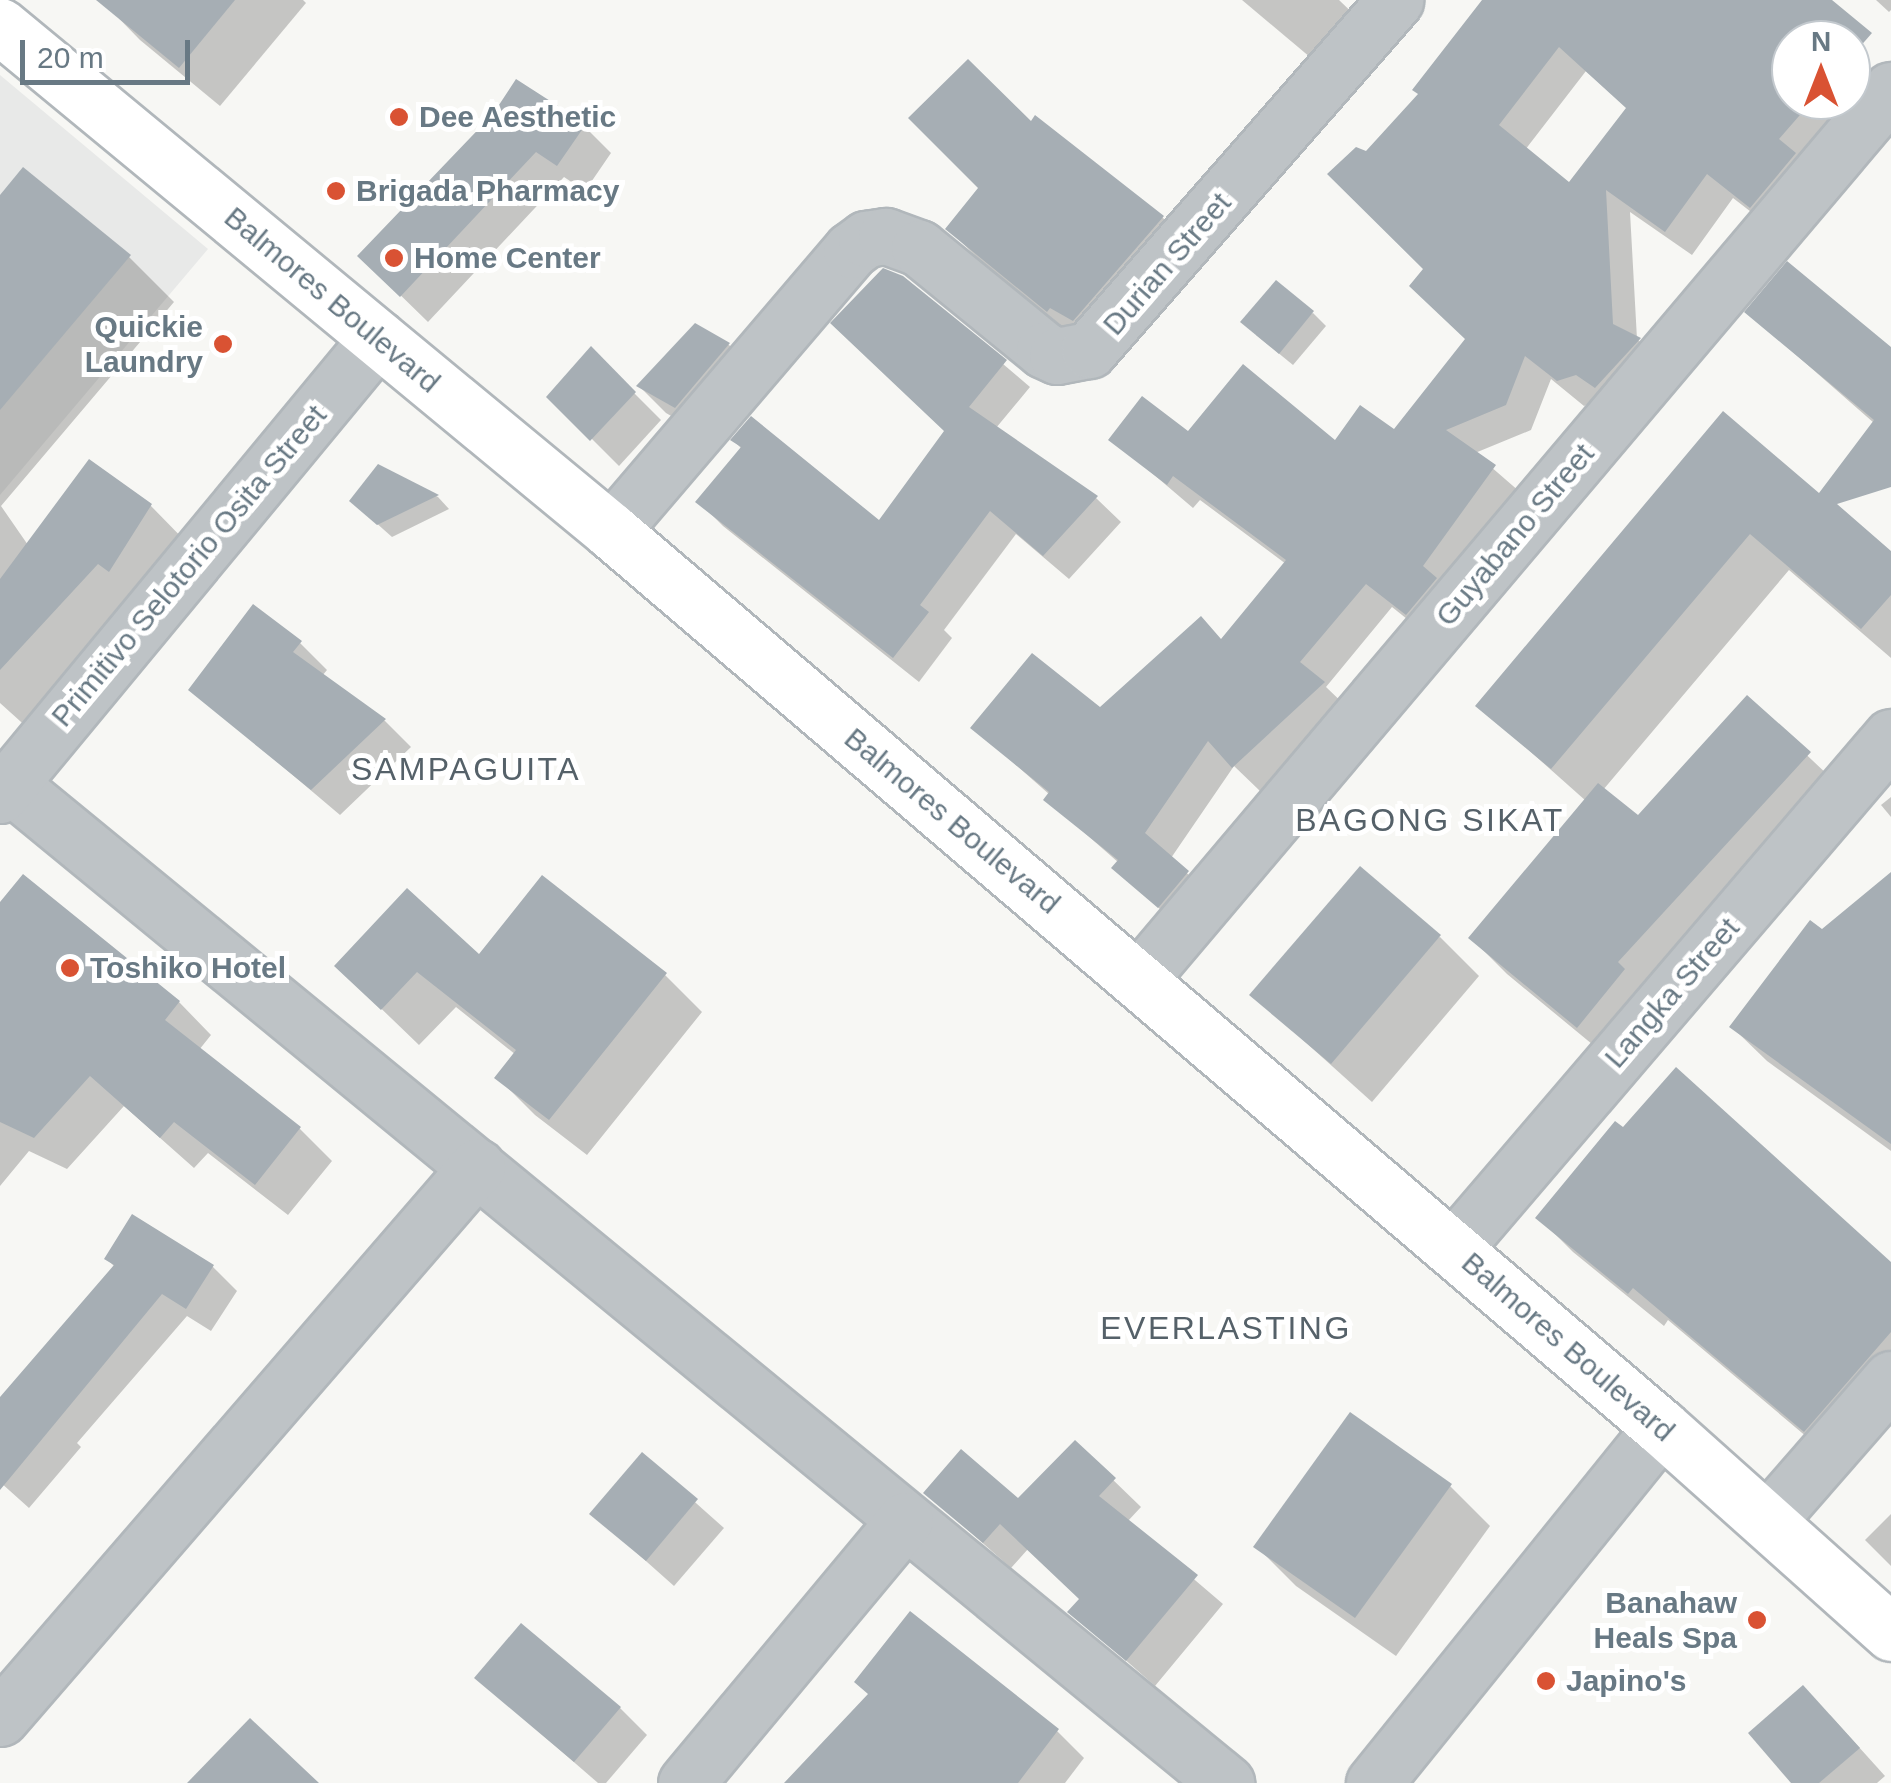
<!DOCTYPE html>
<style>
body{margin:0}
#map{position:relative;width:1891px;height:1783px;overflow:hidden;background:#f7f7f4;font-family:Arial,sans-serif}
div>[style]{position:absolute}
.built>*{inset:0;background:#e8e9e8}
.shadow>*{inset:0;background:#0003}
.building>*{inset:0;background:#a6aeb4}
.roads{filter:drop-shadow(2px 0 #b1b7bb) drop-shadow(-2px 0 #b1b7bb) drop-shadow(0 2px #b1b7bb) drop-shadow(0 -2px #b1b7bb)}
.street>*{height:55px;margin:-27.5px;padding:0 27.5px;transform-origin:27.5px;border-radius:27.5px;background:#bec3c6}
.secondary>*{height:55px;margin:-27.5px;padding:0 27.5px;transform-origin:27.5px;border-radius:27.5px;background:#fff}
.dots>*{width:28px;height:28px;translate:-50% -50%;box-sizing:border-box;border:5px solid #fff;border-radius:50%}
span{translate:-50% -50%;white-space:nowrap;text-align:center;line-height:1.15;-webkit-text-stroke:10px #fff;paint-order:stroke}
.poi-label{font-size:30px;color:#687984;font-weight:700}
.left{translate:0 -50%;text-align:left}
.right{translate:-100% -50%;text-align:right}
.street-label{font-size:30px;color:#687984}
.neighbourhood-label{font-size:32px;color:#556169;letter-spacing:2.5px}
.north{position:absolute;left:1771px;top:20px;width:100px;height:100px;box-sizing:border-box;background:#fff;border:2px solid #c3c9ce;border-radius:50%;rotate:0deg;font-size:28px;font-weight:700;line-height:40px;text-align:center;color:#687984}
.north::after{content:'';display:block;margin:auto;width:35px;height:45px;background:#d95233;clip-path:polygon(50% 0,100% 100%,50% 72%,0 100%)}
.scale{position:absolute;left:20px;top:40px;width:170px;height:45px;box-sizing:border-box;border:5px solid #687984;border-top:0;padding-left:12px;font-size:30px;line-height:35px;white-space:nowrap;color:#687984;-webkit-text-stroke:8px #fff;paint-order:stroke}
</style>
<div id="map">
<div class="built">
<div style="clip-path:polygon(0 75px,208px 249px,0 495px)"></div>
</div>
<div class="shadow">
<div style="clip-path:polygon(101px 0,303px 0,306px 3px,220px 106px,140px 40px)"></div>
<div style="clip-path:polygon(1242px 0,1339px 0,1362px 22px,1323px 68px)"></div>
<div style="clip-path:polygon(evenodd,1486px 0,1760px 0,1807px 40px,1791px 40px,1791px 100px,1851px 100px,1851px 80px,1866px 94px,1777px 232px,1733px 198px,1692px 255px,1630px 212px,1637px 339px,1664px 365px,1584px 406px,1551px 379px,1531px 430px,1475px 453px,1520px 492px,1432px 639px,1392px 607px,1326px 687px,1349px 709px,1260px 791px,1234px 766px,1171px 858px,1213px 898px,1185px 932px,1115px 868px,1119px 863px,1046px 799px,1050px 795px,974px 728px,1100px 710px,1222px 641px,1286px 564px,1200px 500px,1193px 508px,1112px 439px,1188px 434px,1335px 444px,1395px 432px,1468px 340px,1367px 154px,1421px 95px,1486px 0,1586px 71px,1628px 109px,1569px 186px,1525px 150px,1586px 71px)"></div>
<div style="clip-path:polygon(1876px 0,1891px 0,1891px 10px,1889px 12px)"></div>
<div style="clip-path:polygon(495px 115px,584px 126px,611px 153px,585px 191px,564px 177px,428px 322px,388px 283px)"></div>
<div style="clip-path:polygon(1036px 119px,1163px 218px,1200px 255px,1085px 347px,986px 266px,948px 229px)"></div>
<div style="clip-path:polygon(0 199px,129px 257px,174px 302px,1px 506px,28px 545px,90px 463px,151px 506px,195px 551px,30px 730px,0 703px)"></div>
<div style="clip-path:polygon(902px 278px,1030px 387px,996px 428px,1096px 498px,1121px 522px,1069px 579px,1016px 534px,944px 630px,952px 638px,919px 682px,723px 526px,698px 501px,742px 449px,733px 440px,879px 524px,947px 432px)"></div>
<div style="clip-path:polygon(1747px 312px,1891px 351px,1891px 455px,1874px 423px)"></div>
<div style="clip-path:polygon(1313px 313px,1326px 326px,1293px 365px,1256px 335px)"></div>
<div style="clip-path:polygon(695px 326px,729px 345px,756px 372px,703px 434px,666px 413px,639px 386px)"></div>
<div style="clip-path:polygon(591px 350px,661px 420px,619px 466px,550px 397px)"></div>
<div style="clip-path:polygon(1724px 415px,1891px 555px,1891px 658px,1789px 570px,1603px 790px,1638px 819px,1747px 699px,1845px 791px,1615px 1063px,1507px 974px,1471px 938px,1586px 801px,1478px 705px)"></div>
<div style="clip-path:polygon(379px 467px,438px 497px,449px 509px,392px 537px,365px 513px)"></div>
<div style="clip-path:polygon(300px 643px,327px 670px,322px 676px,385px 721px,411px 747px,340px 815px,191px 689px)"></div>
<div style="clip-path:polygon(1891px 797px,1891px 817px,1881px 805px)"></div>
<div style="clip-path:polygon(1891px 875px,1891px 1151px,1767px 1061px,1732px 1027px,1823px 932px)"></div>
<div style="clip-path:polygon(0 906px,179px 1002px,211px 1035px,199px 1050px,299px 1128px,332px 1161px,288px 1215px,208px 1153px,194px 1168px,124px 1106px,67px 1169px,29px 1151px,0 1186px)"></div>
<div style="clip-path:polygon(1440px 937px,1479px 976px,1372px 1102px,1253px 995px)"></div>
<div style="clip-path:polygon(479px 958px,665px 975px,702px 1012px,587px 1155px,535px 1115px,498px 1078px,516px 1055px,456px 1007px,419px 1045px,337px 966px)"></div>
<div style="clip-path:polygon(1539px 1218px,1891px 1265px,1891px 1406px,1839px 1464px,1668px 1320px,1664px 1326px,1573px 1252px)"></div>
<div style="clip-path:polygon(107px 1259px,213px 1267px,237px 1291px,211px 1331px,187px 1316px,77px 1443px,81px 1447px,29px 1508px,0 1482px,0 1400px,115px 1267px)"></div>
<div style="clip-path:polygon(1075px 1443px,1141px 1507px,1127px 1522px,1223px 1604px,1155px 1686px,1071px 1612px,1082px 1600px,1028px 1549px,1011px 1568px,926px 1493px,1019px 1502px)"></div>
<div style="clip-path:polygon(642px 1455px,724px 1528px,674px 1586px,593px 1514px)"></div>
<div style="clip-path:polygon(1450px 1486px,1490px 1526px,1396px 1656px,1296px 1586px,1256px 1546px)"></div>
<div style="clip-path:polygon(1891px 1514px,1891px 1566px,1865px 1540px)"></div>
<div style="clip-path:polygon(477px 1678px,620px 1708px,647px 1735px,606px 1783px,598px 1783px)"></div>
<div style="clip-path:polygon(1830px 1715px,1885px 1776px,1877px 1783px,1794px 1783px)"></div>
<div style="clip-path:polygon(1057px 1731px,1084px 1758px,1065px 1783px,795px 1783px)"></div>
</div>
<div class="building">
<div style="clip-path:polygon(96px 0,235px 0,179px 68px)"></div>
<div style="clip-path:polygon(evenodd,1482px 0,1832px 0,1872px 33px,1851px 57px,1851px 40px,1791px 40px,1791px 100px,1813px 100px,1779px 139px,1796px 153px,1750px 208px,1707px 174px,1665px 232px,1606px 190px,1613px 324px,1641px 338px,1595px 388px,1576px 375px,1557px 381px,1525px 356px,1506px 405px,1446px 430px,1496px 465px,1423px 566px,1437px 578px,1406px 615px,1366px 584px,1300px 662px,1325px 682px,1232px 768px,1208px 741px,1145px 833px,1189px 871px,1158px 908px,1111px 868px,1118px 860px,1043px 800px,1049px 792px,970px 728px,1032px 653px,1100px 707px,1201px 616px,1221px 639px,1286px 560px,1173px 476px,1167px 485px,1108px 440px,1142px 396px,1188px 431px,1243px 364px,1335px 440px,1360px 405px,1394px 429px,1465px 339px,1409px 286px,1423px 269px,1327px 174px,1356px 147px,1366px 151px,1418px 94px,1412px 90px,1482px 0,1559px 47px,1626px 108px,1569px 182px,1499px 125px,1559px 47px)"></div>
<div style="clip-path:polygon(968px 59px,1031px 121px,1035px 115px,1164px 216px,1073px 321px,1050px 308px,1047px 312px,945px 229px,978px 188px,908px 118px)"></div>
<div style="clip-path:polygon(516px 79px,586px 124px,557px 166px,536px 152px,400px 297px,357px 256px,493px 114px)"></div>
<div style="clip-path:polygon(23px 167px,131px 255px,0 410px,0 195px)"></div>
<div style="clip-path:polygon(1787px 261px,1891px 347px,1891px 487px,1837px 504px,1891px 551px,1891px 595px,1861px 629px,1750px 534px,1551px 769px,1475px 706px,1723px 411px,1819px 493px,1874px 420px,1744px 312px)"></div>
<div style="clip-path:polygon(883px 268px,903px 276px,1007px 360px,969px 407px,1098px 496px,1043px 556px,990px 511px,920px 605px,929px 612px,893px 658px,695px 502px,741px 447px,730px 440px,751px 416px,879px 520px,944px 431px,830px 323px)"></div>
<div style="clip-path:polygon(1276px 280px,1314px 311px,1279px 354px,1240px 322px)"></div>
<div style="clip-path:polygon(695px 323px,730px 343px,675px 408px,636px 386px)"></div>
<div style="clip-path:polygon(591px 346px,636px 392px,590px 441px,546px 397px)"></div>
<div style="clip-path:polygon(89px 459px,152px 504px,109px 572px,98px 564px,0 670px,0 579px)"></div>
<div style="clip-path:polygon(378px 464px,439px 495px,377px 525px,349px 501px)"></div>
<div style="clip-path:polygon(253px 604px,302px 641px,293px 652px,386px 719px,311px 790px,188px 690px)"></div>
<div style="clip-path:polygon(1747px 695px,1811px 752px,1618px 962px,1625px 969px,1577px 1028px,1468px 938px,1598px 783px,1638px 815px)"></div>
<div style="clip-path:polygon(1360px 866px,1441px 935px,1331px 1064px,1249px 995px)"></div>
<div style="clip-path:polygon(1891px 872px,1891px 1144px,1729px 1027px,1810px 920px,1822px 929px)"></div>
<div style="clip-path:polygon(23px 874px,180px 1001px,165px 1020px,301px 1127px,255px 1185px,174px 1122px,160px 1138px,90px 1076px,34px 1138px,0 1122px,0 902px)"></div>
<div style="clip-path:polygon(542px 875px,667px 973px,549px 1120px,494px 1078px,516px 1050px,417px 972px,381px 1010px,334px 966px,407px 888px,479px 954px)"></div>
<div style="clip-path:polygon(1676px 1067px,1891px 1262px,1891px 1332px,1804px 1432px,1633px 1288px,1628px 1294px,1535px 1218px,1615px 1121px,1623px 1127px)"></div>
<div style="clip-path:polygon(132px 1214px,214px 1265px,186px 1309px,162px 1294px,0 1490px,0 1397px,114px 1265px,104px 1259px)"></div>
<div style="clip-path:polygon(1350px 1412px,1452px 1484px,1355px 1618px,1253px 1547px)"></div>
<div style="clip-path:polygon(1075px 1440px,1116px 1478px,1099px 1496px,1198px 1575px,1126px 1661px,1067px 1612px,1079px 1599px,1000px 1524px,983px 1543px,923px 1493px,961px 1449px,1018px 1498px)"></div>
<div style="clip-path:polygon(642px 1452px,698px 1499px,646px 1561px,589px 1514px)"></div>
<div style="clip-path:polygon(910px 1611px,1059px 1729px,1018px 1783px,784px 1783px,868px 1694px,854px 1682px)"></div>
<div style="clip-path:polygon(521px 1623px,621px 1707px,574px 1762px,474px 1678px)"></div>
<div style="clip-path:polygon(1803px 1685px,1860px 1748px,1819px 1783px,1791px 1783px,1748px 1733px)"></div>
<div style="clip-path:polygon(250px 1718px,319px 1783px,187px 1783px)"></div>
</div>
<div class="roads">
<div class="street">
<div style="left:611px;top:531px;width:370px;rotate:-49.5deg"></div>
<div style="left:851px;top:250px;width:19px;rotate:-36deg"></div>
<div style="left:866px;top:239px;width:20px;rotate:-9deg"></div>
<div style="left:886px;top:236px;width:35px;rotate:20deg"></div>
<div style="left:919px;top:248px;width:161px;rotate:39.2deg"></div>
<div style="left:1044px;top:350px;width:14px;rotate:25deg"></div>
<div style="left:1057px;top:356px;width:33px;rotate:-11deg"></div>
<div style="left:1089px;top:350px;width:465px;rotate:-48.8deg"></div>
<div style="left:9px;top:784px;width:1575px;rotate:39.38deg"></div>
<div style="left:0;top:795px;width:593px;rotate:-50.4deg"></div>
<div style="left:1138px;top:980px;width:1166px;rotate:-49.77deg"></div>
<div style="left:1453px;top:1249px;width:674px;rotate:-49.45deg"></div>
<div style="left:1768px;top:1520px;width:187px;rotate:-48.9deg"></div>
<div style="left:0;top:1718px;width:729px;rotate:-49.12deg"></div>
<div style="left:686px;top:1783px;width:342px;rotate:-50.2deg"></div>
<div style="left:1374px;top:1783px;width:457px;rotate:-51.1deg"></div>
</div>
<div class="secondary">
<div style="left:0;top:26px;width:793px;rotate:39.57deg"></div>
<div style="left:611px;top:531px;width:1380px;rotate:40.48deg"></div>
<div style="left:1661px;top:1427px;width:309px;rotate:41.8deg"></div>
</div>
</div>
<div class="dots">
<div style="left:399px;top:117px;background:#d95233"></div>
<div style="left:336px;top:191px;background:#d95233"></div>
<div style="left:394px;top:258px;background:#d95233"></div>
<div style="left:223px;top:344px;background:#d95233"></div>
<div style="left:70px;top:968px;background:#d95233"></div>
<div style="left:1757px;top:1620px;background:#d95233"></div>
<div style="left:1546px;top:1681px;background:#d95233"></div>
</div>
<div class="poi-label">
<span class="left" style="left:419px;top:117px">Dee Aesthetic</span>
<span class="left" style="left:356px;top:191px">Brigada Pharmacy</span>
<span class="left" style="left:414px;top:258px">Home Center</span>
<span class="right" style="left:203px;top:344px">Quickie<br>Laundry</span>
<span class="left" style="left:90px;top:968px">Toshiko Hotel</span>
<span class="right" style="left:1737px;top:1620px">Banahaw<br>Heals Spa</span>
<span class="left" style="left:1566px;top:1681px">Japino's</span>
</div>
<div class="street-label">
<span style="left:1167px;top:264px;rotate:-49deg">Durian Street</span>
<span style="left:332px;top:300px;rotate:40deg">Balmores Boulevard</span>
<span style="left:1515px;top:535px;rotate:-50deg">Guyabano Street</span>
<span style="left:189px;top:566px;rotate:-50deg">Primitivo Selotorio Osita Street</span>
<span style="left:952px;top:821px;rotate:40deg">Balmores Boulevard</span>
<span style="left:1672px;top:993px;rotate:-49deg">Langka Street</span>
<span style="left:1568px;top:1347px;rotate:41deg">Balmores Boulevard</span>
</div>
<div class="neighbourhood-label">
<span style="left:466px;top:769px">SAMPAGUITA</span>
<span style="left:1430px;top:820px">BAGONG SIKAT</span>
<span style="left:1226px;top:1328px">EVERLASTING</span>
</div>
<div class="north">N</div>
<div class="scale">20 m</div>
</div>
